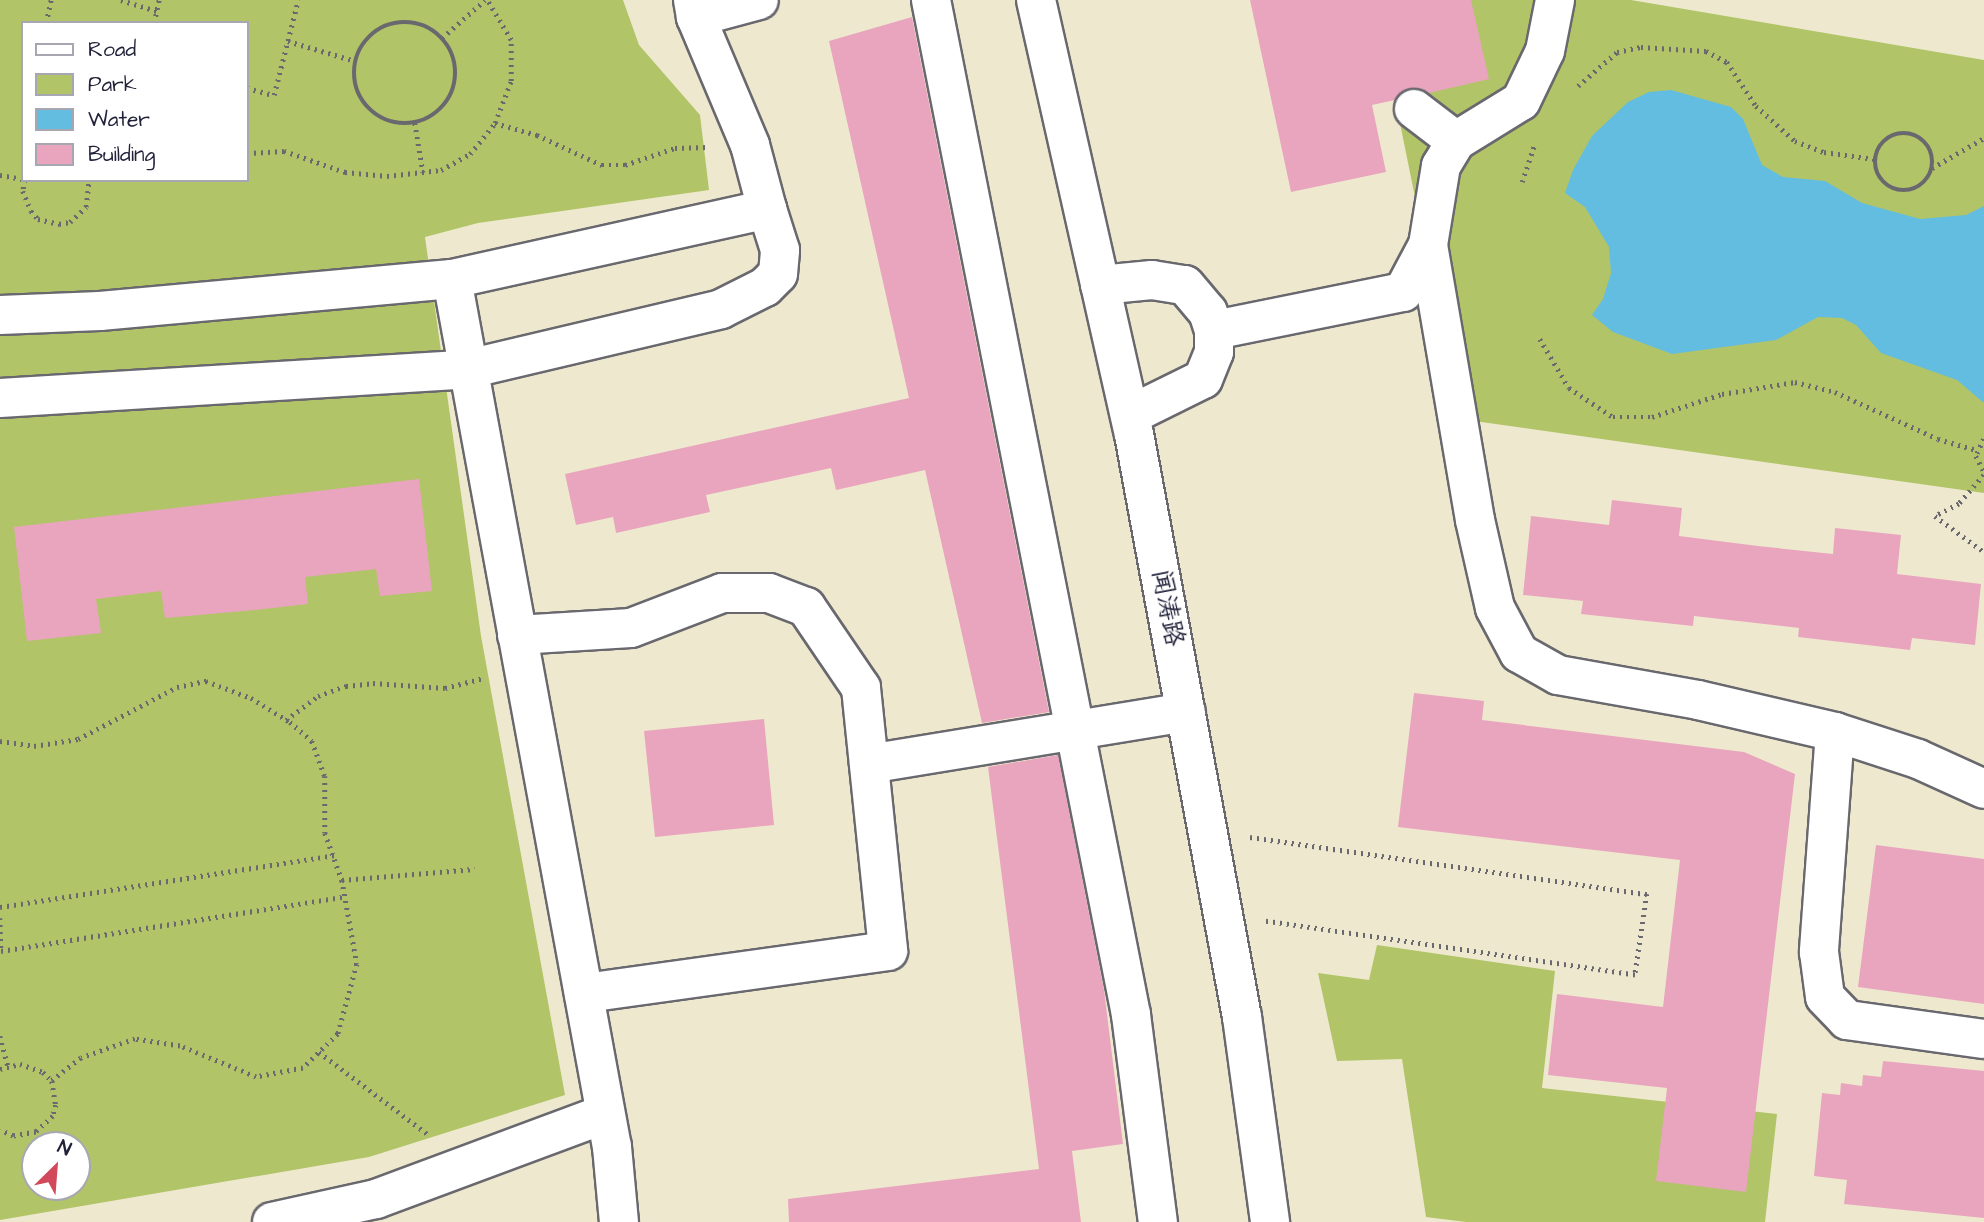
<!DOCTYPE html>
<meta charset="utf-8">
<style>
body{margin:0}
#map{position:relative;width:1984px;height:1222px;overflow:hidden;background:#eee9ce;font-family:"Architects Daughter","LXGW WenKai TC",sans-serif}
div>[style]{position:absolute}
.green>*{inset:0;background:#b1c468}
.water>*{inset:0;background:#62bde0}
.building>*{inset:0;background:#e9a5be}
.path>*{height:4.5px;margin-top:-2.25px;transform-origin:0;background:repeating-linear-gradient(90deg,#69686e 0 2px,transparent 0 7px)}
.path>.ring{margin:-2.25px;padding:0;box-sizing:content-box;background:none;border:4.5px solid #69686e;border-radius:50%}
.roads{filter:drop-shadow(2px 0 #69686e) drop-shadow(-2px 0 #69686e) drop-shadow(0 2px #69686e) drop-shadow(0 -2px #69686e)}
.minor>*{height:38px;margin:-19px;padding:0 19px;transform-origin:19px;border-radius:19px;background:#fff}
span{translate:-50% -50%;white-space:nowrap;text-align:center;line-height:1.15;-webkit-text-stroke:5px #fff;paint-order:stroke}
.street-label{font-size:26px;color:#22223b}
.legend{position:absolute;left:21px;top:21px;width:228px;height:161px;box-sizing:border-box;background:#fff;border:2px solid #a7a7b1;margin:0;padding:9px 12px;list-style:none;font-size:21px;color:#22223b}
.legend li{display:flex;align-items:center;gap:14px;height:35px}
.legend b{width:35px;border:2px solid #a7a7b1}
.north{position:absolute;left:21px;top:1131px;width:70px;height:70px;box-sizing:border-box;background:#fff;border:2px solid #a7a7b1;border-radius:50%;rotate:25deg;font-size:19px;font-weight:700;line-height:28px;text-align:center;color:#22223b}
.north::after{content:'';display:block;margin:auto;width:24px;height:32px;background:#d1495b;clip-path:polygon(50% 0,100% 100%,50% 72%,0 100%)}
</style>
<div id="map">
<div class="green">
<div style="clip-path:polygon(evenodd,0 0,623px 0,639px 45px,700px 115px,709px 190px,478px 223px,425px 237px,481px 636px,565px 1095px,369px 1157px,0 1220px,0 0,23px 23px,247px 23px,247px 180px,23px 180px,23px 23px,0 0,35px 1145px,77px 1145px,77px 1187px,35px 1187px,35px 1145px)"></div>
<div style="clip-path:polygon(1375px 0,1631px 0,1984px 60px,1984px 493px,1460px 419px)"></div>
<div style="clip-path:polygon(1377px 945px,1555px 971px,1542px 1088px,1777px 1114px,1765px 1222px,1466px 1222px,1426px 1217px,1402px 1059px,1337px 1061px,1318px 973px,1369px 980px)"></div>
</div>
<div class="water">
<div style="clip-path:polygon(1671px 90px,1731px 107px,1743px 119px,1762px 165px,1783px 177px,1825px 181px,1862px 203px,1920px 219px,1966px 215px,1984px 206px,1984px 403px,1957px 380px,1881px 353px,1856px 325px,1842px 318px,1818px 317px,1776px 340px,1672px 354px,1613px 332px,1592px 315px,1603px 299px,1611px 273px,1609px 247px,1585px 207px,1565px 193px,1573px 170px,1592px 136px,1628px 102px,1649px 92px)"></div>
</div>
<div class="building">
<div style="clip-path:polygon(1250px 0,1471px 0,1489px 79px,1429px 93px,1406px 89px,1395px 100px,1372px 105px,1386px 172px,1291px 192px)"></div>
<div style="clip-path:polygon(912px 17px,1049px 712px,982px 723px,925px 470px,836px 490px,831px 468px,706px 495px,710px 512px,616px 533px,613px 517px,576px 525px,565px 474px,909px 398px,829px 41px)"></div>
<div style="clip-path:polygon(419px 479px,432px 591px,380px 596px,376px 569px,305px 577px,308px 604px,255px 610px,165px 618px,161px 591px,96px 599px,101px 633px,27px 641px,14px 527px)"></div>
<div style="clip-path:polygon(1612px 500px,1682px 508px,1679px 536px,1758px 546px,1833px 554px,1835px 528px,1901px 535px,1897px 574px,1981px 584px,1975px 645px,1912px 638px,1910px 650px,1798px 637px,1799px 628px,1694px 616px,1693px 626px,1581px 614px,1583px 601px,1523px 595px,1531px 516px,1609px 525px)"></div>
<div style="clip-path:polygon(1414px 693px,1484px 701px,1482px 720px,1744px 752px,1795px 774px,1746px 1192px,1656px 1181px,1667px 1088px,1548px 1075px,1557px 994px,1663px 1007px,1680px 860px,1398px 827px)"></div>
<div style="clip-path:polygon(764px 719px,774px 825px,655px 837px,644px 731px)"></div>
<div style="clip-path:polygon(1058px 755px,1104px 990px,1123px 1144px,1072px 1151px,1081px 1222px,789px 1222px,788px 1199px,1039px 1169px,988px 767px)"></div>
<div style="clip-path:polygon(1876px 845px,1984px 859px,1984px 1004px,1858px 987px)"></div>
<div style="clip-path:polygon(1883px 1061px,1984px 1071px,1984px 1218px,1844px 1204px,1847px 1180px,1814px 1176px,1822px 1093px,1840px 1095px,1841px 1083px,1862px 1086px,1863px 1075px,1881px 1077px)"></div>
</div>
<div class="path">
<div style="left:121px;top:0;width:38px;rotate:17deg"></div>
<div class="ring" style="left:354px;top:22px;width:97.5px;height:97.5px"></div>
<div style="left:46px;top:23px;width:24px;rotate:-78deg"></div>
<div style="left:154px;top:23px;width:24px;rotate:-78deg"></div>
<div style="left:442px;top:38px;width:57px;rotate:-41.5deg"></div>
<div style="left:288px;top:41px;width:70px;rotate:16.6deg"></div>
<div style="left:1578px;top:86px;width:52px;rotate:-41.1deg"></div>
<div style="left:1617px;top:52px;width:25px;rotate:-12deg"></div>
<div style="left:1641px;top:47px;width:65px;rotate:3.5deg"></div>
<div style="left:1706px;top:51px;width:24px;rotate:28deg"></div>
<div style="left:1727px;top:62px;width:53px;rotate:56.6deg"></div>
<div style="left:1756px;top:106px;width:52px;rotate:41.9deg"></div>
<div style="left:1795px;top:141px;width:31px;rotate:21deg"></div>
<div style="left:1824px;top:152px;width:51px;rotate:7.8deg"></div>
<div style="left:247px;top:88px;width:28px;rotate:15deg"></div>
<div style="left:274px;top:95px;width:98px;rotate:-75.8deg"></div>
<div style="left:415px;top:123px;width:50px;rotate:80.7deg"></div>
<div style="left:495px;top:123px;width:44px;rotate:15.9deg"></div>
<div style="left:537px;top:135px;width:72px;rotate:24.8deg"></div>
<div style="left:602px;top:165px;width:23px"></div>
<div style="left:625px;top:165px;width:53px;rotate:-18.8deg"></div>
<div style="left:675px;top:148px;width:32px;rotate:-2deg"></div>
<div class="ring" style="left:1875px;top:133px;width:53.5px;height:53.5px"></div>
<div style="left:247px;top:153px;width:37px;rotate:-3deg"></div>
<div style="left:284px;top:151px;width:65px;rotate:19deg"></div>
<div style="left:345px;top:172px;width:42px;rotate:5.4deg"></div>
<div style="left:387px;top:176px;width:54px;rotate:-6.3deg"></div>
<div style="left:441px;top:170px;width:33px;rotate:-29deg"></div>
<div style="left:470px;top:154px;width:40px;rotate:-51deg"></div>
<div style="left:495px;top:123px;width:45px;rotate:-69.1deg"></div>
<div style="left:511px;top:81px;width:41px;rotate:-90deg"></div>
<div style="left:511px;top:40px;width:47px;rotate:-121deg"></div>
<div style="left:1932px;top:168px;width:60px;rotate:-30deg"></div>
<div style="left:0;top:175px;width:23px;rotate:10deg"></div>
<div style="left:25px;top:180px;width:11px;rotate:100deg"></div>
<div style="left:23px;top:191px;width:22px;rotate:68deg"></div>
<div style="left:31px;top:211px;width:11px;rotate:49deg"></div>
<div style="left:38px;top:219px;width:22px;rotate:13deg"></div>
<div style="left:59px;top:224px;width:11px;rotate:-10deg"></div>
<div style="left:70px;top:222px;width:22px;rotate:-43deg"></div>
<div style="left:86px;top:207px;width:27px;rotate:-84deg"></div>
<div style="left:1522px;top:182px;width:41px;rotate:-71.6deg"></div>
<div style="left:1540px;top:339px;width:57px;rotate:59.4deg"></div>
<div style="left:1569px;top:388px;width:53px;rotate:33.4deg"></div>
<div style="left:1613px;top:417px;width:39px"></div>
<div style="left:1652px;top:417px;width:74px;rotate:-18.2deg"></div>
<div style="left:1722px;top:394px;width:74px;rotate:-9.3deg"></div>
<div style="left:1795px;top:382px;width:41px;rotate:14deg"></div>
<div style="left:1835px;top:392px;width:113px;rotate:24.5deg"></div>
<div style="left:1938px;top:439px;width:40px;rotate:16deg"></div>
<div style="left:1984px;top:439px;width:19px;rotate:115deg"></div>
<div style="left:1976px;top:456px;width:18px;rotate:63deg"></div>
<div style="left:1984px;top:475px;width:38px;rotate:131deg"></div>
<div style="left:1959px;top:504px;width:27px;rotate:153deg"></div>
<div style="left:1935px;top:516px;width:61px;rotate:36.3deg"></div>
<div style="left:286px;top:720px;width:40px;rotate:-37deg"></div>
<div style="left:318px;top:696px;width:30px;rotate:-20deg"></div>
<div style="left:346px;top:686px;width:27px;rotate:-6deg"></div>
<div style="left:373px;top:683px;width:72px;rotate:4deg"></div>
<div style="left:445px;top:688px;width:40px;rotate:-14.4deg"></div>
<div style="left:0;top:741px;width:34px;rotate:8deg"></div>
<div style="left:34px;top:746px;width:45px;rotate:-9deg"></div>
<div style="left:78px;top:739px;width:112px;rotate:-27.7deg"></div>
<div style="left:177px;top:687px;width:30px;rotate:-12deg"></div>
<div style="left:206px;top:681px;width:48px;rotate:20.7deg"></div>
<div style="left:251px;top:698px;width:46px;rotate:31.6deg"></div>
<div style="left:290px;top:722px;width:29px;rotate:41deg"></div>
<div style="left:312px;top:741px;width:37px;rotate:70deg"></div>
<div style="left:325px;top:776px;width:57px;rotate:90deg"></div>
<div style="left:325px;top:833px;width:50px;rotate:70.1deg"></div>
<div style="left:342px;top:880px;width:85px;rotate:79.9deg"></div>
<div style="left:357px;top:964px;width:73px;rotate:105.2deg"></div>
<div style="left:338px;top:1034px;width:49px;rotate:135.8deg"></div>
<div style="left:303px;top:1068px;width:48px;rotate:169.2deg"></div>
<div style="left:256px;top:1077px;width:82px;rotate:-157.8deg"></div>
<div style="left:180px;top:1046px;width:46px;rotate:-171.2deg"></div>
<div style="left:135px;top:1039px;width:57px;rotate:160.6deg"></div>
<div style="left:81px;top:1058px;width:37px;rotate:142deg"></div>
<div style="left:1250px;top:837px;width:401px;rotate:8.2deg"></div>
<div style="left:1647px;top:894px;width:82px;rotate:98.4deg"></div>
<div style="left:1635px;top:975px;width:373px;rotate:-171.7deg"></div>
<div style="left:342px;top:880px;width:133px;rotate:-4.7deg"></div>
<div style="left:0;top:907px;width:339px;rotate:-8.8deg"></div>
<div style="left:0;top:918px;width:33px;rotate:88deg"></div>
<div style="left:1px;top:951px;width:346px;rotate:-9deg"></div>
<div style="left:0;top:1036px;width:30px;rotate:75deg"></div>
<div style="left:319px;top:1052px;width:139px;rotate:37.1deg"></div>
<div style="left:0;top:1069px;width:21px;rotate:-14deg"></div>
<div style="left:20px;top:1064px;width:24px;rotate:19deg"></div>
<div style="left:43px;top:1072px;width:13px;rotate:45deg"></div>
<div style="left:52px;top:1081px;width:24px;rotate:81deg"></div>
<div style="left:56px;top:1105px;width:11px;rotate:105deg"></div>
<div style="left:53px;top:1116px;width:23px;rotate:137deg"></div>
<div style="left:36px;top:1132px;width:23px;rotate:170deg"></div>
<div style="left:13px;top:1136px;width:14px;rotate:-155deg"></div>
</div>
<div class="roads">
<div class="minor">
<div style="left:931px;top:0;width:1035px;rotate:78.85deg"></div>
<div style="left:1131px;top:1015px;width:209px;rotate:82.6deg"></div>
<div style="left:1036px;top:0;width:445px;rotate:77.3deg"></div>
<div style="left:1134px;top:434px;width:593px;rotate:79.51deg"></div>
<div style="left:1242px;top:1017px;width:207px;rotate:82.2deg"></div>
<div style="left:696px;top:17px;width:65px;rotate:-15.1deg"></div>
<div style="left:1414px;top:109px;width:53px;rotate:37.3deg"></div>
<div style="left:1428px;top:245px;width:279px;rotate:80.3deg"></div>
<div style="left:1475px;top:520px;width:90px;rotate:77.2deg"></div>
<div style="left:1495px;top:608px;width:51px;rotate:61.9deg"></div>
<div style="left:1519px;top:653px;width:45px;rotate:29.4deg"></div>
<div style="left:1558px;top:675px;width:142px;rotate:10.1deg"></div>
<div style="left:1698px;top:700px;width:141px;rotate:13.1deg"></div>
<div style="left:1835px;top:732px;width:87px;rotate:18deg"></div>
<div style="left:1918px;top:759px;width:72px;rotate:24.4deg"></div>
<div style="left:452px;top:279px;width:883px;rotate:79.56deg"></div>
<div style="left:612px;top:1147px;width:75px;rotate:84.7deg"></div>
<div style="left:1100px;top:285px;width:52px;rotate:-5.5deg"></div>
<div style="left:1152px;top:280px;width:33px;rotate:9deg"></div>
<div style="left:1185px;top:285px;width:35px;rotate:50deg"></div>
<div style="left:1208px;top:312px;width:19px;rotate:72deg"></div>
<div style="left:1214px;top:330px;width:22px;rotate:90deg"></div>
<div style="left:1214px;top:352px;width:29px;rotate:112deg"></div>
<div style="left:1203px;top:379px;width:81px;rotate:153.7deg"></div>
<div style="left:1403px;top:292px;width:53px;rotate:-62deg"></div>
<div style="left:1428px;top:245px;width:80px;rotate:-80.7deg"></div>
<div style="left:1441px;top:166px;width:29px;rotate:-59deg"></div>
<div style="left:1456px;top:141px;width:76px;rotate:-31.6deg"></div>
<div style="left:1521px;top:101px;width:55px;rotate:-64.4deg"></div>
<div style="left:1545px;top:51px;width:52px;rotate:-78.9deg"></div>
<div style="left:0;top:315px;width:100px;rotate:-2.3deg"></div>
<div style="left:100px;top:311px;width:353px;rotate:-5.2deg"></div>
<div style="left:452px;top:279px;width:323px;rotate:-12.5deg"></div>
<div style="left:767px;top:209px;width:66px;rotate:-104.9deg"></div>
<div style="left:750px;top:145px;width:139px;rotate:-112.9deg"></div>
<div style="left:696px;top:17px;width:17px;rotate:-100deg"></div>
<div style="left:1214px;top:330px;width:193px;rotate:-11.4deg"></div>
<div style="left:0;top:398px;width:469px;rotate:-3.5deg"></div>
<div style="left:468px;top:369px;width:260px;rotate:-13.3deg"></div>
<div style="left:721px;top:309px;width:49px;rotate:-26.6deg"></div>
<div style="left:765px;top:287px;width:18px;rotate:-45deg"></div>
<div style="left:778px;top:274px;width:24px;rotate:-85deg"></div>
<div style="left:780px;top:250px;width:43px;rotate:-107.6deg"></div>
<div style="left:517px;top:635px;width:114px;rotate:-3.5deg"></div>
<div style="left:631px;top:628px;width:97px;rotate:-21deg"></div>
<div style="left:722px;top:593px;width:47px"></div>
<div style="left:769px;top:593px;width:40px;rotate:21deg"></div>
<div style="left:806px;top:607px;width:98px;rotate:55.8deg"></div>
<div style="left:861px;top:688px;width:264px;rotate:84.1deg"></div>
<div style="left:888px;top:951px;width:307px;rotate:172.1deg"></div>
<div style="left:1835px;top:732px;width:221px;rotate:94.2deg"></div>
<div style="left:1819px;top:952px;width:45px;rotate:82.4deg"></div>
<div style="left:1825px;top:997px;width:32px;rotate:46deg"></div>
<div style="left:1847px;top:1020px;width:138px;rotate:7.9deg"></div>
<div style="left:869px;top:764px;width:321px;rotate:-9.3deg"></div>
<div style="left:272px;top:1222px;width:107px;rotate:-12.5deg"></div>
<div style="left:376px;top:1199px;width:244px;rotate:-20.4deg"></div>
</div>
</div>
<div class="street-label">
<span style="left:1167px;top:608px;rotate:79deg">闻涛路</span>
</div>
<ul class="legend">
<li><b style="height:9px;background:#fff"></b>Road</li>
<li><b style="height:19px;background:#b1c468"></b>Park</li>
<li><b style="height:19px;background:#62bde0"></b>Water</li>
<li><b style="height:19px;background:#e9a5be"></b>Building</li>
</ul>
<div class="north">N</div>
</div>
